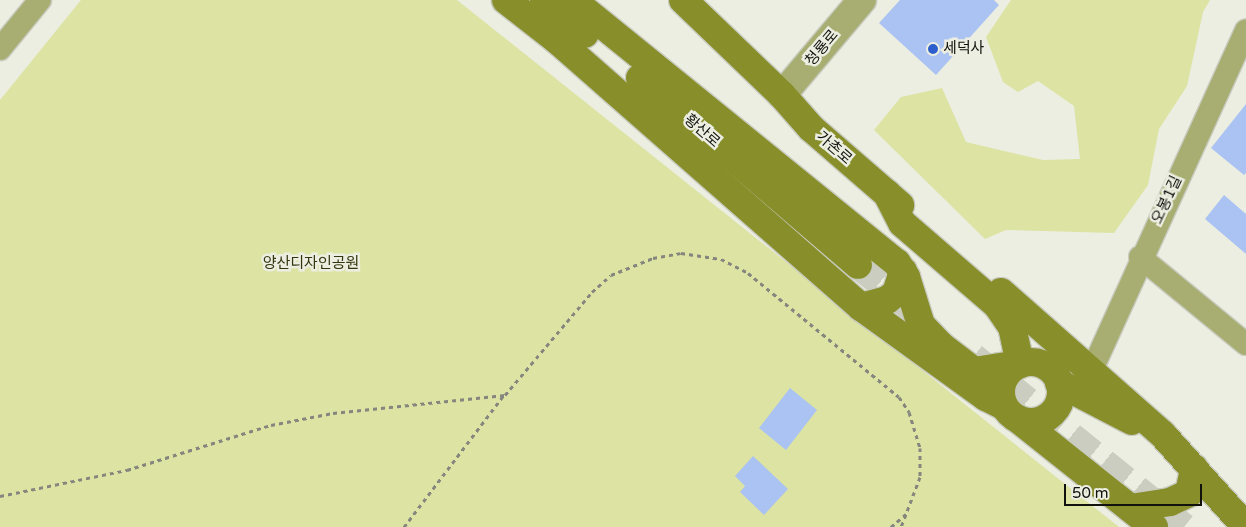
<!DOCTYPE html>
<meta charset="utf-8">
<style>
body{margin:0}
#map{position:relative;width:1246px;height:527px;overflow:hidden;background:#eceee1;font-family:"Varela Round","Noto Sans KR",sans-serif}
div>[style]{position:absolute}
.green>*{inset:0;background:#dce3a3}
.building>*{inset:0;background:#abc3f2}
.secondary-tunnel>*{height:28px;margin-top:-14px;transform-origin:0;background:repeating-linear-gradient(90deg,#cbcdc1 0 28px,transparent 0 42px)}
.path>*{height:3px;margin-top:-1.5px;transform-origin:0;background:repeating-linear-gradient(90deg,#85867d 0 4px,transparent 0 8px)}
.roads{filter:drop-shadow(1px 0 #c9cbbf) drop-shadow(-1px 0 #c9cbbf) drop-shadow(0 1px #c9cbbf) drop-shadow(0 -1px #c9cbbf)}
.minor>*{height:22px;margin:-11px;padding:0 11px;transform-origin:11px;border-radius:11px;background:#a8ae72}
.tertiary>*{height:28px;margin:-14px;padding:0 14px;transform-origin:14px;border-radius:14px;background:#a8ae72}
.secondary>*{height:28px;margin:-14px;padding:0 14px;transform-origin:14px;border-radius:14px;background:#878e2a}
.secondary>.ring{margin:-14px;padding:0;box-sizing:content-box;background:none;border:28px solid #878e2a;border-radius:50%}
.dots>*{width:14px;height:14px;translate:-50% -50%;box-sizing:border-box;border:2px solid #eceee1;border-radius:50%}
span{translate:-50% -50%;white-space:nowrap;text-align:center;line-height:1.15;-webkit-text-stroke:5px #eceee1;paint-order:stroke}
.street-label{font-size:15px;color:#11110d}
.poi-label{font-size:15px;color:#11110d}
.left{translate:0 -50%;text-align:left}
.park-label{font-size:15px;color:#34370e}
.scale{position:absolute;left:1064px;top:484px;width:138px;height:22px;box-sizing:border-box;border:2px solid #11110d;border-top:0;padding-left:6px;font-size:15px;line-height:18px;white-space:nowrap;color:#11110d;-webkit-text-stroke:4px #eceee1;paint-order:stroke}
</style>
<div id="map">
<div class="green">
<div style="clip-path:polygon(81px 0,457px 0,1119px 527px,0 527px,0 100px)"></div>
<div style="clip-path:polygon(1011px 0,1210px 0,1203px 12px,1187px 86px,1159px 129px,1148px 185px,1114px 233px,1006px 230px,985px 239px,874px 130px,901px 97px,942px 88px,966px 142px,1043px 160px,1080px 159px,1074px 106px,1038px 81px,1018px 92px,1003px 82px,986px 37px)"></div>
</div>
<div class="building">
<div style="clip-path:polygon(900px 0,994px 0,999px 5px,936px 75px,879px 23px)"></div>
<div style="clip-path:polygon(1246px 104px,1246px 173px,1244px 175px,1211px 148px)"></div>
<div style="clip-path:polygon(1224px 195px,1246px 214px,1246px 254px,1205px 219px)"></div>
<div style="clip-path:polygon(790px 388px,817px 410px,786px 450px,759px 428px)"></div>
<div style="clip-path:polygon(753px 456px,788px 489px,764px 515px,740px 492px,745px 486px,735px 476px)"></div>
</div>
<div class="secondary-tunnel">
<div style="left:858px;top:265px;width:69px;rotate:38.5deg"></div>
<div style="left:973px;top:357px;width:271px;rotate:38.9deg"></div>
</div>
<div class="path">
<div style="left:0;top:496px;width:130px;rotate:-11.6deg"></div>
<div style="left:127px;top:470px;width:151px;rotate:-17.4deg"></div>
<div style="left:271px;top:425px;width:63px;rotate:-11deg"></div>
<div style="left:333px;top:413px;width:173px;rotate:-6deg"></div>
<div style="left:505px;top:395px;width:135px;rotate:-49.8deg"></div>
<div style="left:592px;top:292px;width:25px;rotate:-42deg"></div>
<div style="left:611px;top:275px;width:45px;rotate:-22deg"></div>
<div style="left:653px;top:258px;width:28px;rotate:-10deg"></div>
<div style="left:681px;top:253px;width:40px;rotate:8.5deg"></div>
<div style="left:721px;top:259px;width:30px;rotate:27deg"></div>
<div style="left:748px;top:273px;width:195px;rotate:39.4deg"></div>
<div style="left:899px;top:397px;width:18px;rotate:56deg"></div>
<div style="left:909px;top:412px;width:38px;rotate:73deg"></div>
<div style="left:920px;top:448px;width:29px;rotate:90deg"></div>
<div style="left:920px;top:477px;width:53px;rotate:110.8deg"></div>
<div style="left:404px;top:527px;width:166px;rotate:-52.9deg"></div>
<div style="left:891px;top:527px;width:20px;rotate:-41deg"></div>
</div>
<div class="roads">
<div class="minor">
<div style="left:0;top:49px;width:63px;rotate:-50.8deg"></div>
<div style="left:1140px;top:257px;width:137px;rotate:39.4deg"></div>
<div style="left:1091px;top:372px;width:375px;rotate:-65.6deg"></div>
</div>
<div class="tertiary">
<div style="left:782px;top:95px;width:124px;rotate:-49.9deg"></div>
</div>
<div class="secondary">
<div style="left:506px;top:0;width:65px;rotate:38.1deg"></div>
<div style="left:557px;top:40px;width:405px;rotate:41.3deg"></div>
<div style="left:861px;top:307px;width:154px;rotate:35.8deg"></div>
<div style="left:986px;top:397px;width:20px;rotate:27deg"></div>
<div style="left:544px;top:0;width:53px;rotate:39.7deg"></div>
<div style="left:572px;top:0;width:418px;rotate:39deg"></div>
<div style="left:897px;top:263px;width:17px;rotate:57deg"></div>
<div style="left:906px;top:277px;width:50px;rotate:72.6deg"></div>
<div style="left:921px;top:325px;width:28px;rotate:46deg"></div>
<div style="left:940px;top:345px;width:43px;rotate:37.4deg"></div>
<div style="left:974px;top:371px;width:47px;rotate:-8.7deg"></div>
<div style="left:1020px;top:364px;width:38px;rotate:-102deg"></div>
<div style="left:1012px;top:327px;width:27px;rotate:-124deg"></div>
<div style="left:997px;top:305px;width:125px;rotate:-139.2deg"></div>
<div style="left:902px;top:223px;width:33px;rotate:-117deg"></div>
<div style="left:683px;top:0;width:137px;rotate:43.8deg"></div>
<div style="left:782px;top:95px;width:44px;rotate:48.7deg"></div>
<div style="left:811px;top:128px;width:118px;rotate:40.9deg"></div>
<div style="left:640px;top:78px;width:287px;rotate:40.6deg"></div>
<div style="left:1001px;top:292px;width:216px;rotate:41.4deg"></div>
<div style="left:1163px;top:435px;width:124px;rotate:47.9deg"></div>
<div style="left:861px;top:307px;width:27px;rotate:-15deg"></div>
<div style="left:887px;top:300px;width:11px;rotate:-38deg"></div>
<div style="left:896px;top:293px;width:23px;rotate:-72deg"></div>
<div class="ring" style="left:1001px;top:362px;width:32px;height:32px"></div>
<div style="left:1059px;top:383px;width:82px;rotate:27.5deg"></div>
<div style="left:1018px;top:419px;width:174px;rotate:38.5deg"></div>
<div style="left:1130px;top:508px;width:40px;rotate:-8.5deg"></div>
<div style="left:1170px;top:502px;width:21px;rotate:-25deg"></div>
<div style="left:1189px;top:493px;width:25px;rotate:-78deg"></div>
</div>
</div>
<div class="dots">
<div style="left:933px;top:49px;background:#2c5fcd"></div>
</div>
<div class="street-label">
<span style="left:822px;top:48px;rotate:-50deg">청룡로</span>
<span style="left:702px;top:131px;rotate:41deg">황산로</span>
<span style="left:834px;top:148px;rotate:41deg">가촌로</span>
<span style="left:1167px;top:200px;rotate:-65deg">오봉1길</span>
</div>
<div class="poi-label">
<span class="left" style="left:943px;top:49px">세덕사</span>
</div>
<div class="park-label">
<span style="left:311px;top:264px">양산디자인공원</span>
</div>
<div class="scale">50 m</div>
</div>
